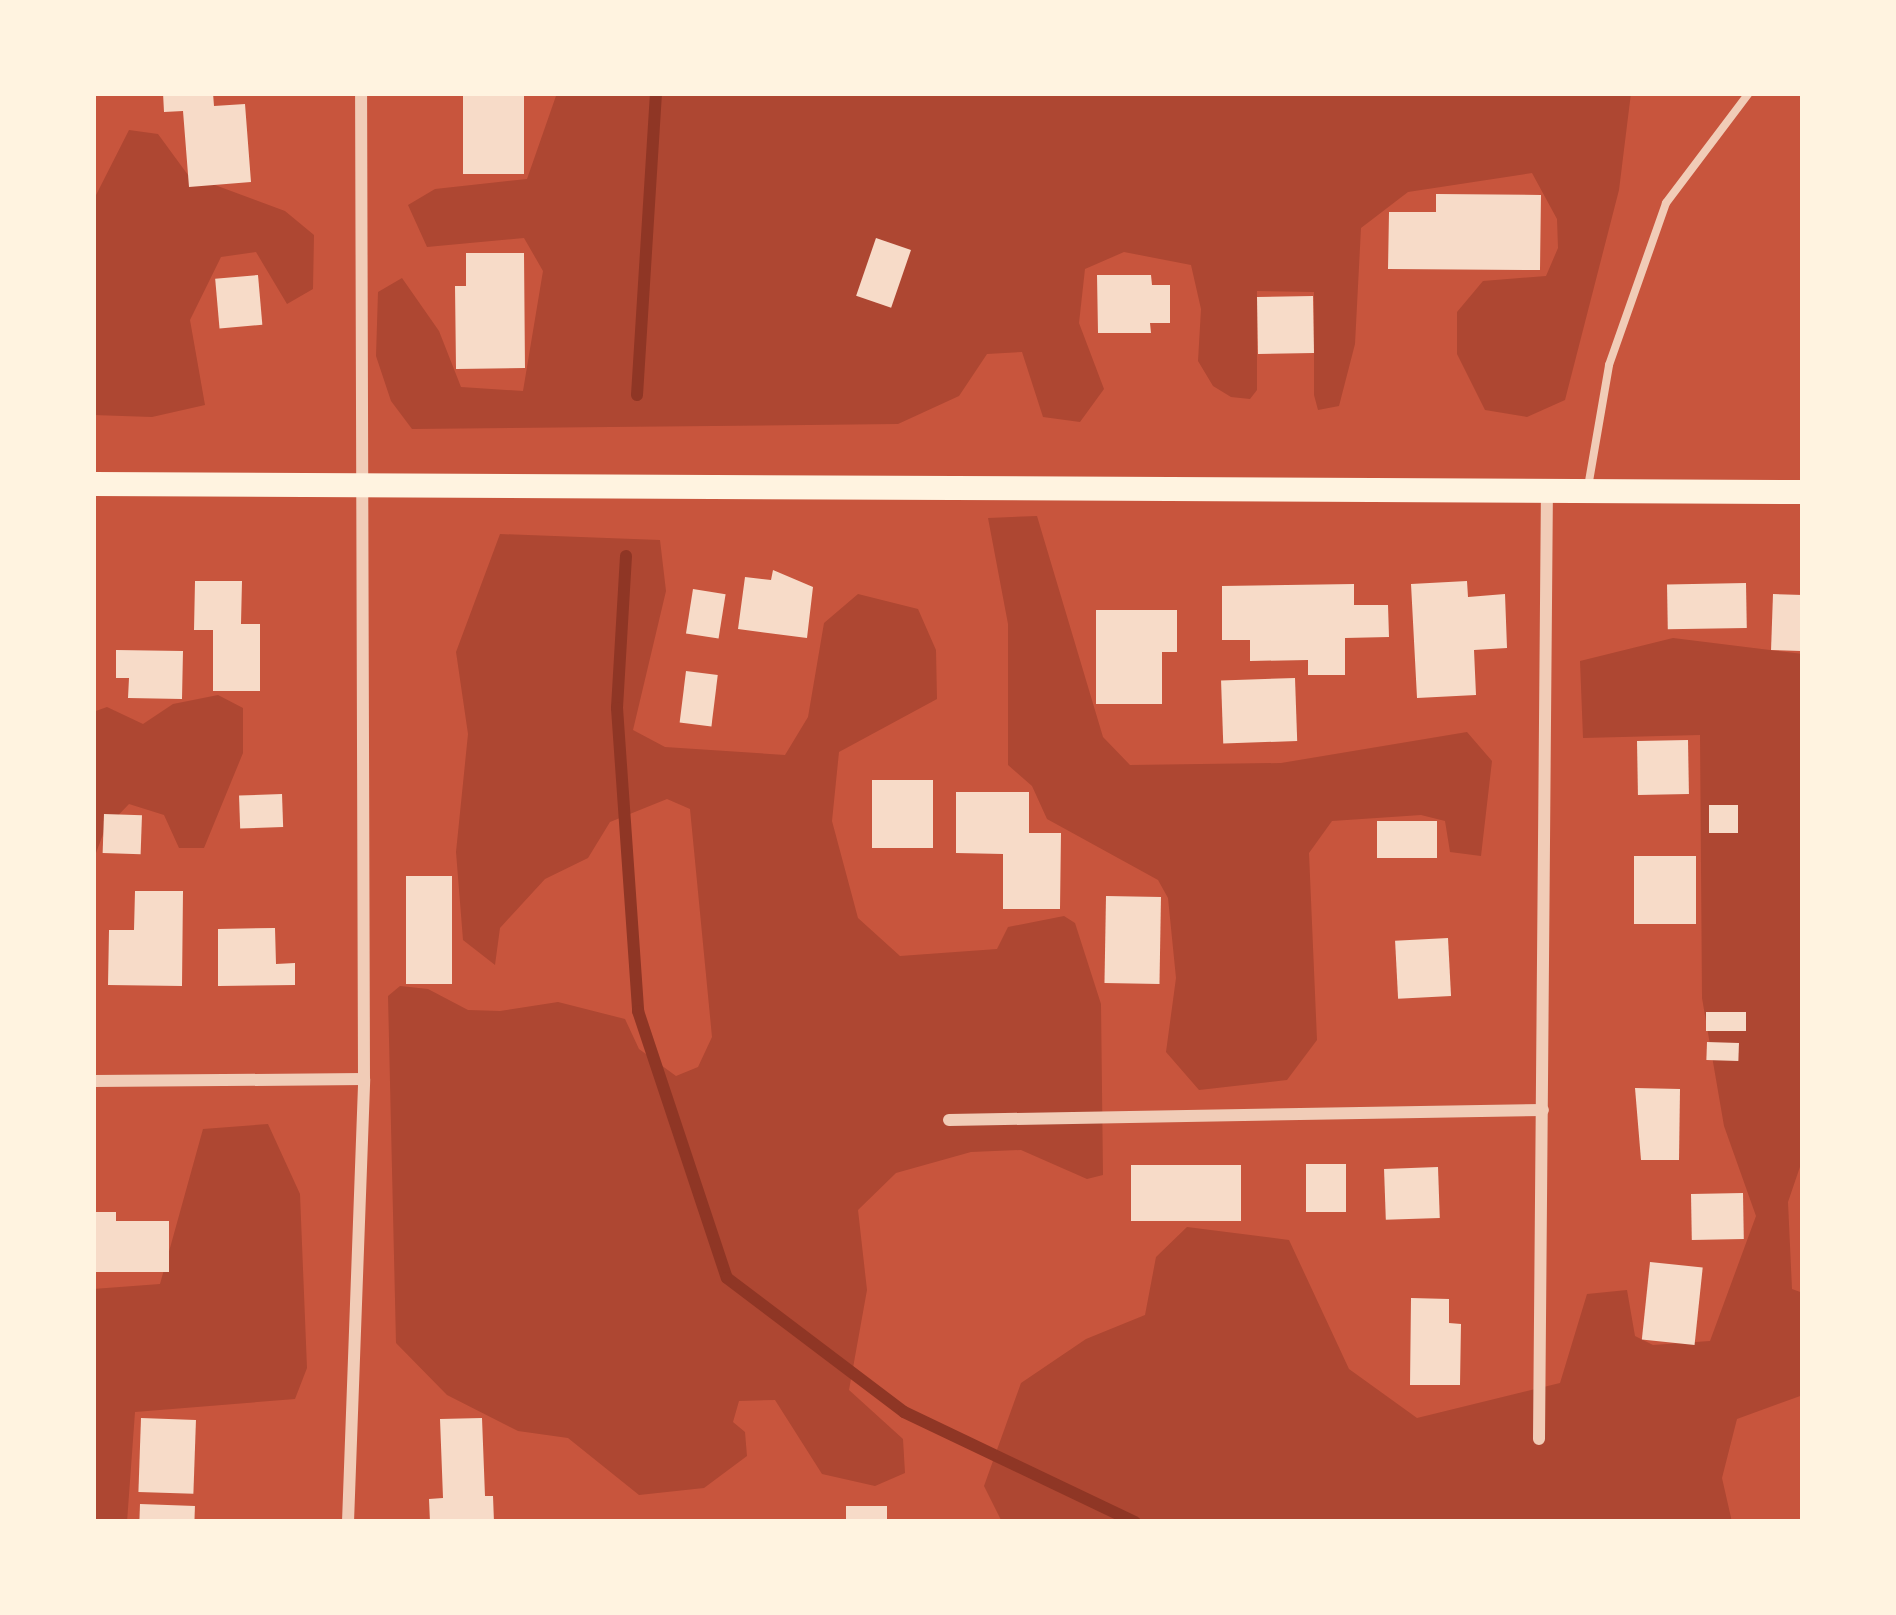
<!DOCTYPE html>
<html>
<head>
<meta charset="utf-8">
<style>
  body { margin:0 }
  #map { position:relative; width:1896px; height:1615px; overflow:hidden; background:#c8553d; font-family:Mulish,sans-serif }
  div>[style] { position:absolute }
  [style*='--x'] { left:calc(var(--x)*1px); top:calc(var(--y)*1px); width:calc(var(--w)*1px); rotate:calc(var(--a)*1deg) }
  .green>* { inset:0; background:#ae4732 }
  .stream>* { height:12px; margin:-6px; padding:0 6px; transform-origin:6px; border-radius:6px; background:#8f3625 }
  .building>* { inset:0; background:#f7dbc8; transform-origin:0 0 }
  .service>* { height:8px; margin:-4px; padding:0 4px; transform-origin:4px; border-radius:4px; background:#f1ccb7 }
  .minor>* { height:12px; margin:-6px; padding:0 6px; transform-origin:6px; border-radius:6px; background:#f1ccb7 }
  .secondary>* { height:24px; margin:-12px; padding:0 12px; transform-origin:12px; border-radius:12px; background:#fff3e0 }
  span { translate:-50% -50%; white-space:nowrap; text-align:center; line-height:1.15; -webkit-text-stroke:10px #fff3e0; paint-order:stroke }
  .frame { position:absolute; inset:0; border:96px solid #fff3e0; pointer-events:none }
</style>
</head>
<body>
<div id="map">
  <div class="green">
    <div style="clip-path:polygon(557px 93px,1631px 93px,1619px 190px,1565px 400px,1527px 417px,1485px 410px,1457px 354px,1457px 312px,1483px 281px,1546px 276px,1558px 248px,1557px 219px,1532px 173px,1408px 192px,1361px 228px,1355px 344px,1339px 406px,1318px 410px,1314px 395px,1314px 292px,1257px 291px,1257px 390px,1250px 399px,1231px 397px,1213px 386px,1198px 361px,1201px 309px,1191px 265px,1124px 252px,1085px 269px,1079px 323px,1104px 389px,1080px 422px,1043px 417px,1022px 352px,987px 354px,959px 396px,898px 424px,412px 429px,391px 401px,376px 356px,378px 292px,402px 278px,439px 331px,461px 387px,523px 391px,543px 271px,524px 238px,427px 247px,408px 205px,435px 189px,527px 179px)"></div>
    <div style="clip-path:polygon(129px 130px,158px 134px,188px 175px,285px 211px,314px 235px,313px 289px,287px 304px,256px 252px,221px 257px,190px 320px,205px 405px,152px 417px,93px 415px,93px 201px)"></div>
    <div style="clip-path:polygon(1037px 516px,1103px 737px,1130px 765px,1281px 763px,1467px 732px,1492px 761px,1481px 856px,1450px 852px,1445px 821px,1421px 815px,1332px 821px,1309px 853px,1317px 1040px,1287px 1080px,1199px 1090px,1166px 1052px,1176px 978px,1168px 898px,1158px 880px,1047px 819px,1032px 786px,1008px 765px,1008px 624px,988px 518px)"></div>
    <div style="clip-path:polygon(500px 534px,660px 540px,666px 591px,633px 730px,665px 747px,785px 755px,808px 717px,824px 623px,858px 594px,918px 609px,936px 650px,937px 699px,839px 752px,832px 821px,858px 918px,900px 956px,997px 949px,1008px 927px,1064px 916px,1075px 923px,1101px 1004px,1103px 1175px,1087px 1179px,1021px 1150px,971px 1152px,896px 1173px,858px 1210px,867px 1290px,849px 1390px,903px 1439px,905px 1473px,875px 1486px,822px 1474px,775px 1400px,739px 1401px,733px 1422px,745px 1432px,747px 1456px,704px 1488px,639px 1495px,568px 1438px,518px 1431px,447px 1395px,396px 1343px,388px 996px,400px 986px,428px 989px,468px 1010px,500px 1011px,558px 1002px,625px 1019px,639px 1049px,676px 1076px,698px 1067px,712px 1037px,690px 809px,667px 799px,610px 822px,588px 858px,545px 879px,500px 928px,495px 965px,463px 940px,456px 852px,468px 734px,456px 652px)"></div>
    <div style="clip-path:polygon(1673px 638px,1803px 654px,1803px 1158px,1788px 1202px,1792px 1289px,1803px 1293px,1803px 1395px,1737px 1419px,1722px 1478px,1732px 1522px,1002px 1522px,984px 1486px,1021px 1383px,1086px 1339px,1145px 1315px,1156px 1257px,1187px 1227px,1289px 1240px,1349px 1369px,1417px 1418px,1560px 1383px,1587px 1294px,1627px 1290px,1635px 1336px,1653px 1345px,1710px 1341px,1756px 1216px,1724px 1126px,1702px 998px,1700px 735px,1583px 738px,1580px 661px)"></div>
    <div style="clip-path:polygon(218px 695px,243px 708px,243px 753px,204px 848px,179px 848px,164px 815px,129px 804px,105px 829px,93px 861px,93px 712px,107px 707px,143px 724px,173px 704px)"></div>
    <div style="clip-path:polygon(268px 1124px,300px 1194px,307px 1368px,295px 1399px,135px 1412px,127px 1522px,93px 1522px,93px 1289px,160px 1284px,203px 1129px)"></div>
  </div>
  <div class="stream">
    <div style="--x:637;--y:395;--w:303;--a:-86.4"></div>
    <div style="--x:626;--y:556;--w:152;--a:93.4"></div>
    <div style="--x:617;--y:708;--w:304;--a:86"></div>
    <div style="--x:638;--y:1011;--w:281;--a:71.6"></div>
    <div style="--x:727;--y:1278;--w:222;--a:37.1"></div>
    <div style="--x:904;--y:1412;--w:256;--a:25.5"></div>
  </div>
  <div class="building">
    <div style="clip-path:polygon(163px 93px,213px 93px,214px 106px,245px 104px,251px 182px,189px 187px,183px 111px,164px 112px)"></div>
    <div style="left:463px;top:93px;width:61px;height:81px"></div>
    <div style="clip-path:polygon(1436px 194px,1541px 195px,1540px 270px,1388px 269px,1389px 212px,1436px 212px)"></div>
    <div style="left:876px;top:238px;width:37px;height:61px;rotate:19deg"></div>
    <div style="clip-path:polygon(466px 253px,524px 253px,525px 368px,456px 369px,455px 286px,466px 286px)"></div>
    <div style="left:258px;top:275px;width:50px;height:43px;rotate:85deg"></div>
    <div style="clip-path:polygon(1097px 275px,1151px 275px,1152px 285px,1170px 285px,1170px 323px,1150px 323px,1151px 333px,1098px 333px)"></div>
    <div style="left:1313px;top:296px;width:57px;height:56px;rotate:89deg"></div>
    <div style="clip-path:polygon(773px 570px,813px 587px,807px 638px,738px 629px,745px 577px,771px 580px)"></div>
    <div style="clip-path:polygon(195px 581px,242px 581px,241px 624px,260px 624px,260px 691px,213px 691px,213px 630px,194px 630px)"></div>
    <div style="clip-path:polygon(1467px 581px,1468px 597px,1505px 594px,1507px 648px,1474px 650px,1476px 695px,1417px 698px,1411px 584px)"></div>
    <div style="left:1746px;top:583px;width:45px;height:79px;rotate:89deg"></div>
    <div style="clip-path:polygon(1354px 584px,1354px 605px,1388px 605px,1389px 637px,1345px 638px,1345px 675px,1308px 675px,1308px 660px,1250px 661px,1250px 640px,1222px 640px,1222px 586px)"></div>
    <div style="left:693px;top:589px;width:33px;height:45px;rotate:9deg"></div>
    <div style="left:1773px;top:594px;width:30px;height:56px;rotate:2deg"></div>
    <div style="clip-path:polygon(1096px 610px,1177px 610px,1177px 652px,1162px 652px,1162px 704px,1096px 704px)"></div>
    <div style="clip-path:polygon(116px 650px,183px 651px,182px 699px,128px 698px,129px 678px,116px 678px)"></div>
    <div style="left:686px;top:671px;width:32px;height:52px;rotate:7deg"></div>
    <div style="left:1295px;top:678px;width:63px;height:74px;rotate:88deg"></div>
    <div style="left:1688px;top:740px;width:54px;height:51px;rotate:89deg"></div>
    <div style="left:872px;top:780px;width:61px;height:68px"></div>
    <div style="clip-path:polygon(956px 792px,1029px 792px,1029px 833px,1061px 833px,1060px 909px,1003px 909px,1003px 854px,956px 853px)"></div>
    <div style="left:282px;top:794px;width:33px;height:43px;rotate:88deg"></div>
    <div style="left:1709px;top:805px;width:29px;height:28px"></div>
    <div style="left:104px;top:814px;width:38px;height:39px;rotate:2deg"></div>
    <div style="left:1437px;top:821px;width:37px;height:60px;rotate:90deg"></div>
    <div style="left:1634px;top:856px;width:62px;height:68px"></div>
    <div style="left:406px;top:876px;width:46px;height:108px"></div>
    <div style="clip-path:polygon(135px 891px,183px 891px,182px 986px,108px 985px,109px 930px,134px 930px)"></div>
    <div style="left:1106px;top:896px;width:55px;height:87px;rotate:1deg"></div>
    <div style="clip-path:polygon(275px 928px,276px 964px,295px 963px,295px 985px,218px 986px,218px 929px)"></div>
    <div style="left:1448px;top:938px;width:58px;height:53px;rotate:87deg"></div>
    <div style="left:1706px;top:1012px;width:40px;height:19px"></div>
    <div style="left:1707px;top:1042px;width:32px;height:18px;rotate:2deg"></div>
    <div style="clip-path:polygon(1635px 1088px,1680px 1089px,1679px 1160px,1641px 1160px)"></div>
    <div style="left:1306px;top:1164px;width:40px;height:48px"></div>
    <div style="left:1241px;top:1165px;width:56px;height:110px;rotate:90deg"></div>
    <div style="left:1438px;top:1167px;width:51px;height:54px;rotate:88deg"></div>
    <div style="left:1743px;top:1193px;width:46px;height:52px;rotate:89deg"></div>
    <div style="clip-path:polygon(93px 1212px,116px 1212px,116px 1221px,169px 1221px,169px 1272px,93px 1272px)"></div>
    <div style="left:1650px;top:1262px;width:53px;height:78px;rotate:6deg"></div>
    <div style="clip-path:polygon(1411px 1298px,1449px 1299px,1449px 1323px,1461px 1324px,1460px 1385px,1410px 1385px)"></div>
    <div style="left:141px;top:1418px;width:55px;height:74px;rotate:2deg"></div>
    <div style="clip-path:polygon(482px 1418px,485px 1496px,493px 1496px,494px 1522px,430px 1522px,429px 1499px,443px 1498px,440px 1419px)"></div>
    <div style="left:140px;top:1504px;width:55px;height:18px;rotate:2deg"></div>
    <div style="left:846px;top:1506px;width:41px;height:16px"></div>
  </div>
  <div class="service">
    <div style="--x:1588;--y:487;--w:124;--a:-80.2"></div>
    <div style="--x:1609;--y:365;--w:172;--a:-70.6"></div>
    <div style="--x:1666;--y:203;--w:138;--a:-53"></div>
  </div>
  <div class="minor">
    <div style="--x:93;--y:1081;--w:271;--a:-0.4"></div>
    <div style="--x:949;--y:1120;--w:594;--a:-0.96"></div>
    <div style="--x:1539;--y:1439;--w:947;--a:-89.52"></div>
    <div style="--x:348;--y:1522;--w:443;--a:-87.9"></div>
    <div style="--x:364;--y:1079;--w:986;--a:-90.17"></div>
  </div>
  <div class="secondary">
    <div style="--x:93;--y:484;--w:1710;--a:0.27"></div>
  </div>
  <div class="frame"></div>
</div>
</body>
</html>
